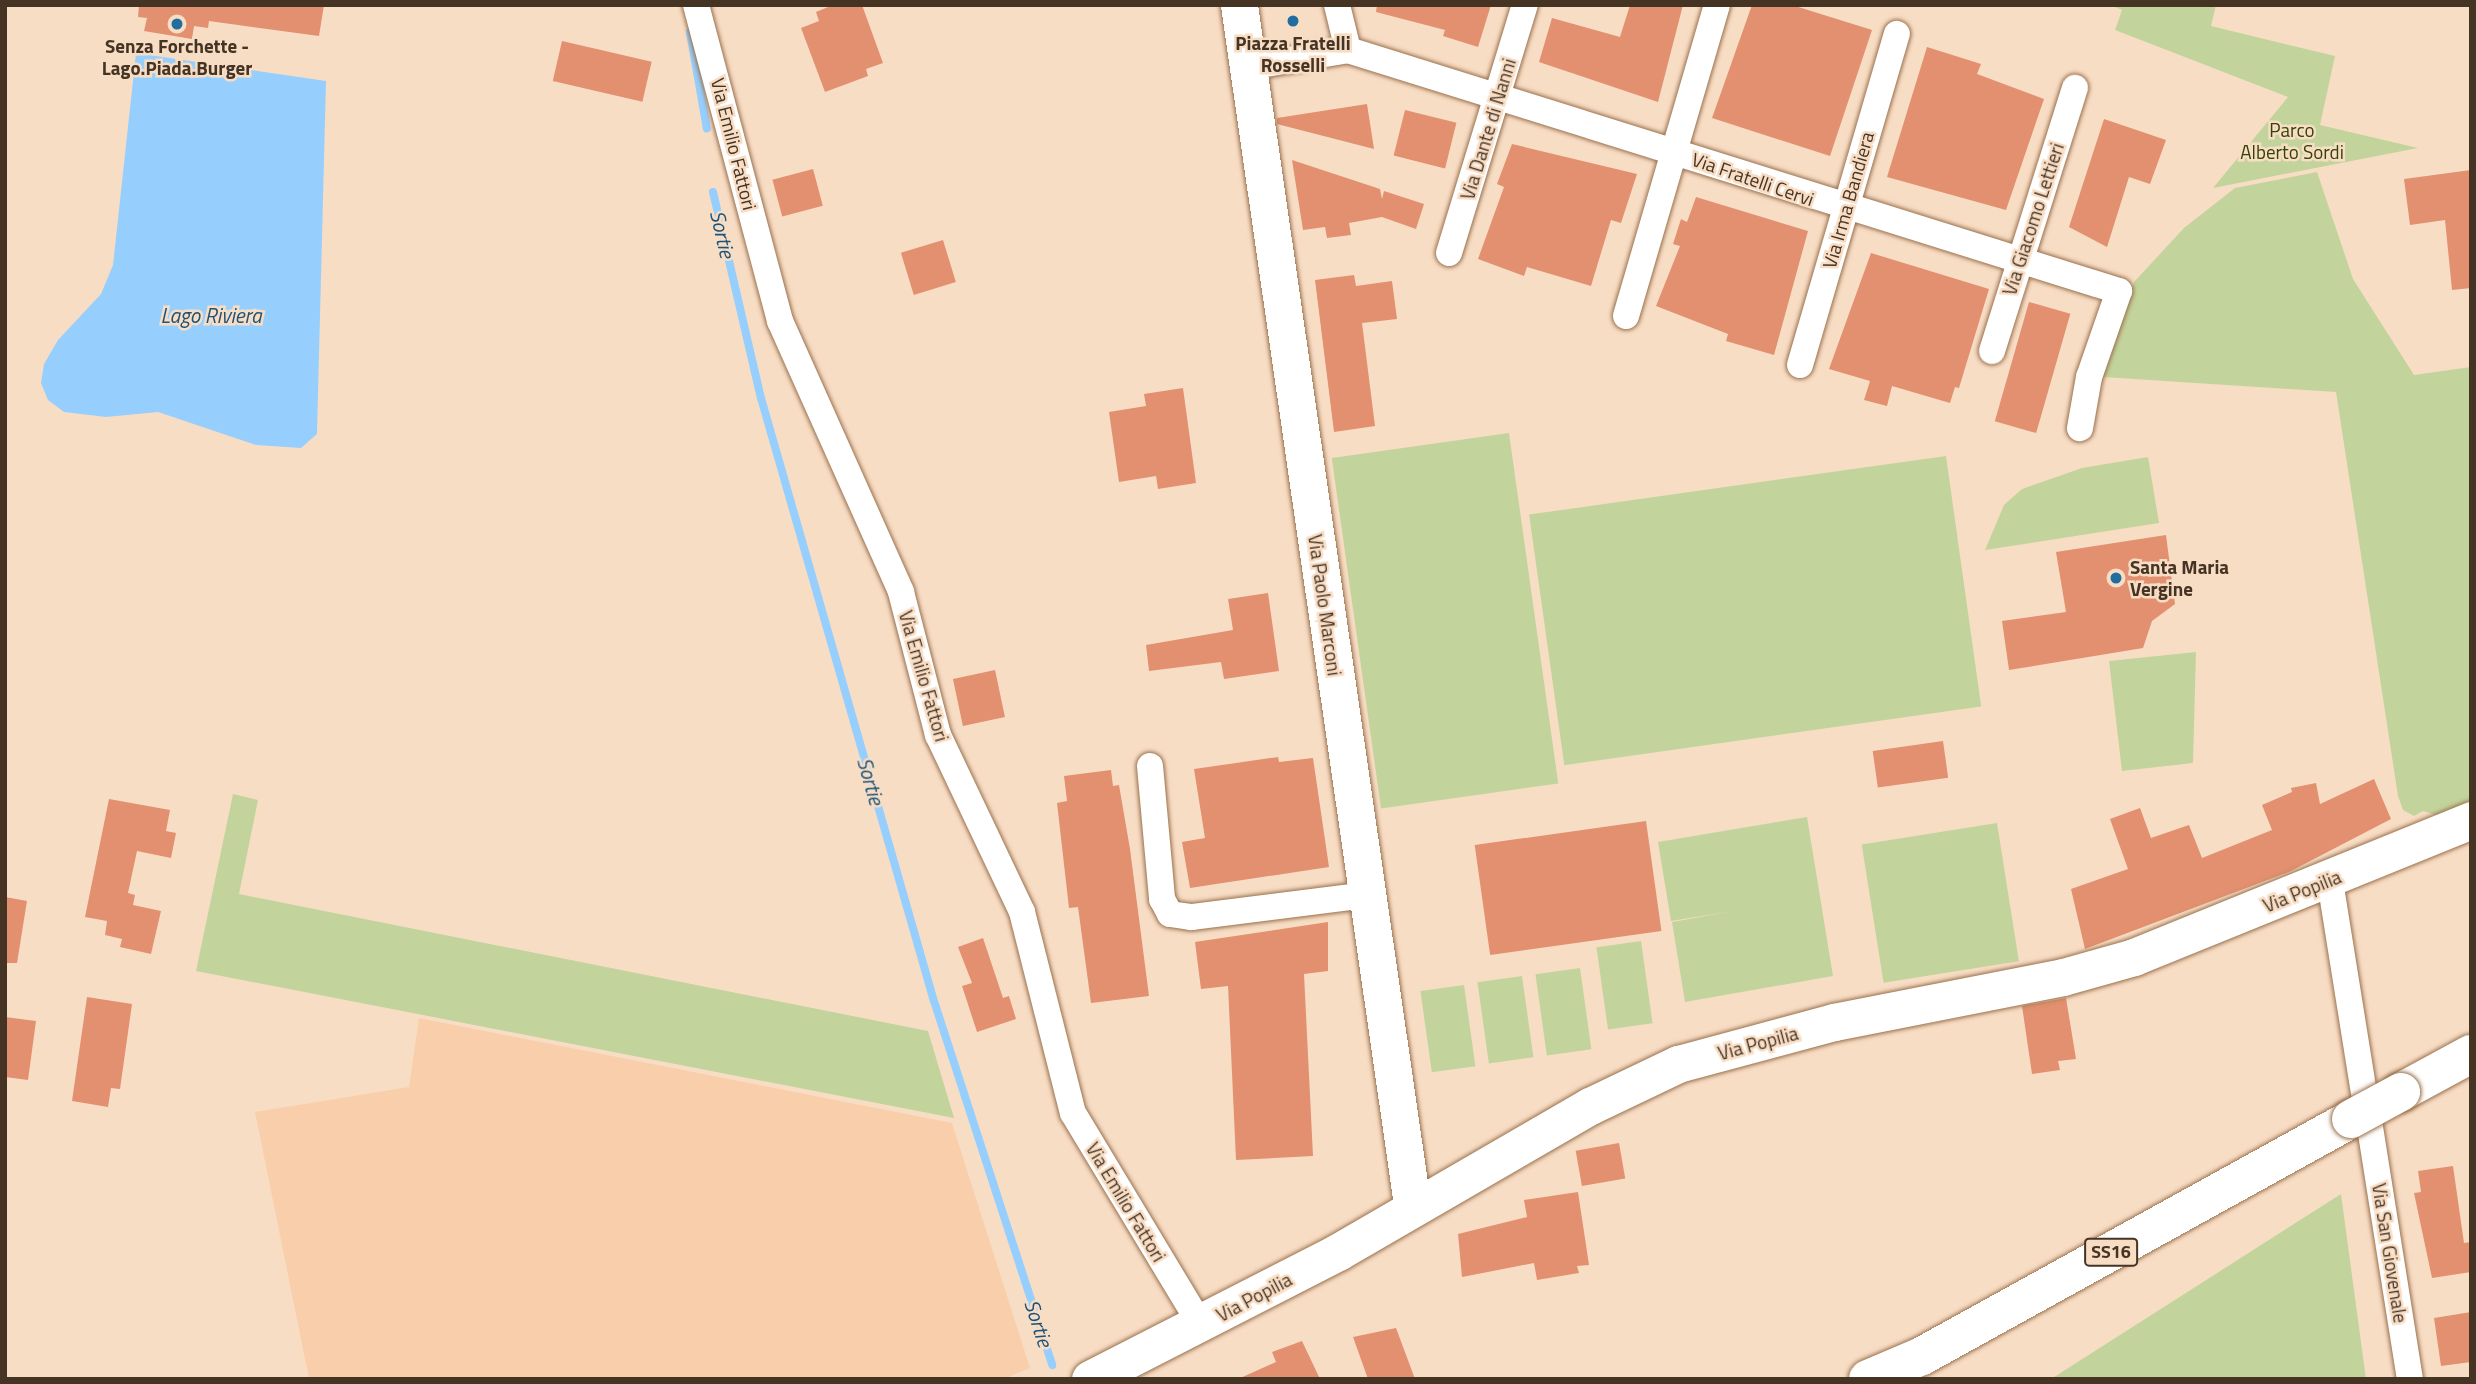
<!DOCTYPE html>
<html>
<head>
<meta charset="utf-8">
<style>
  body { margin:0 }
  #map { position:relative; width:2476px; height:1384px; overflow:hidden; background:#f8ddc5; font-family:"Titillium Web",sans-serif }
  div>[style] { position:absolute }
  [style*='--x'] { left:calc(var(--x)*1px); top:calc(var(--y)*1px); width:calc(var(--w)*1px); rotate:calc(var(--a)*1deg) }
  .built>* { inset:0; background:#f9cfab }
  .green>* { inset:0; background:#c2d49c; transform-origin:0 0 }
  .water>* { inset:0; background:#96cffd }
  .stream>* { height:8px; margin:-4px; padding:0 4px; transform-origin:4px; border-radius:4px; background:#96cffd }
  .building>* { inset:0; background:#e2906f; transform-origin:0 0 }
  .roads { filter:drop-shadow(0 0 2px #9a714c) drop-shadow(0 0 2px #9a714c) }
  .street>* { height:26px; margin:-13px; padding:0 13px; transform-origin:13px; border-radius:13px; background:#fff }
  .secondary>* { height:37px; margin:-18.5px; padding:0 18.5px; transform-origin:18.5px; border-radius:18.5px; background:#fff }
  .primary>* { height:38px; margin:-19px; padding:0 19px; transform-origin:19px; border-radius:19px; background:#fff }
  .bridges { filter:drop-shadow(0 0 2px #9a714c) drop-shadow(0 0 2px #9a714c) }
  .primary-bridge>* { height:38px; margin:-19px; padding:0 19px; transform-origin:19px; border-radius:19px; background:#fff }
  .dots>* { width:19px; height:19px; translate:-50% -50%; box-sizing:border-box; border:4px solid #f8ddc5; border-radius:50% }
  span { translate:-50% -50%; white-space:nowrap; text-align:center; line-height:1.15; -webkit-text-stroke:5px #f8ddc5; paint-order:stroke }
  .shield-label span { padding:2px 5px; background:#f8ddc5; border:2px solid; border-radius:5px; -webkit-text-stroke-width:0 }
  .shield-label { font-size:18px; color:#453323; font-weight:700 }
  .poi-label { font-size:19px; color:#453323; font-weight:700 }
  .left { translate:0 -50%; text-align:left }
  .street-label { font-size:19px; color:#453323 }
  .park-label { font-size:19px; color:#344204 }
  .water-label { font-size:21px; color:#1d5378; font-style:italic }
  .frame { position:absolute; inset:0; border:7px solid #453323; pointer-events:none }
</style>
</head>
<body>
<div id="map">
  <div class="built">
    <div style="clip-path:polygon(419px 1018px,952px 1123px,1030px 1368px,1004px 1379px,309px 1379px,255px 1112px,409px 1087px)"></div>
  </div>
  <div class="green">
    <div style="clip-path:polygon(2111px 5px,2216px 5px,2211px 26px,2335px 56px,2320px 125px,2418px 148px,2213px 188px,2288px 97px,2115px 30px,2122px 10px)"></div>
    <div style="clip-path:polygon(2317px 172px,2353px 279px,2414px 375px,2471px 367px,2471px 805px,2443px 817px,2423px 811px,2414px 816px,2403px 810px,2398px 796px,2336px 392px,2103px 377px,2134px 282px,2184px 228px,2235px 188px)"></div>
    <div style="left:1509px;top:433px;width:354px;height:179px;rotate:82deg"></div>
    <div style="left:1946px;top:456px;width:253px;height:421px;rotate:82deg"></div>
    <div style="clip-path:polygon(2148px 457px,2159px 523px,1985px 550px,2004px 505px,2022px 489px,2082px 468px)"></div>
    <div style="clip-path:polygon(2196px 652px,2193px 763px,2122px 771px,2109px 661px)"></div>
    <div style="clip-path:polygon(233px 794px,258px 800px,239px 894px,928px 1031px,954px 1118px,196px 971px)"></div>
    <div style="clip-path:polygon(1807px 817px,1833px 976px,1685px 1002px,1672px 922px,1734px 911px,1671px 921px,1658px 842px)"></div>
    <div style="left:1997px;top:823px;width:140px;height:137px;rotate:81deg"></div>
    <div style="left:1641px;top:941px;width:83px;height:45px;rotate:82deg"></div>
    <div style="left:1580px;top:968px;width:82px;height:45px;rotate:82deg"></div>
    <div style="left:1522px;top:976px;width:82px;height:45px;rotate:82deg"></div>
    <div style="left:1464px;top:985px;width:82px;height:44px;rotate:82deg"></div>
    <div style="clip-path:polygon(2341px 1194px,2366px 1379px,2051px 1379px)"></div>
  </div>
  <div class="water">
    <div style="clip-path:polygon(136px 53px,326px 81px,317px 434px,301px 448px,256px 445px,158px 412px,106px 417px,64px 412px,48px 400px,41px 383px,44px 364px,58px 340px,101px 294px,113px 265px)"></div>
  </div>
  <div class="stream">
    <div style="--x:690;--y:32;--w:98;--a:80.1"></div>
    <div style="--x:713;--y:192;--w:212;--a:76.9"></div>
    <div style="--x:761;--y:398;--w:624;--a:74"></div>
    <div style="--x:933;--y:998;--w:386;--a:72"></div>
  </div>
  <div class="building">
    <div style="clip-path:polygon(139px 5px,324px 5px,319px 36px,209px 21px,208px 28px,194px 26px,192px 39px,144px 31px,147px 18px,138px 17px)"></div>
    <div style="clip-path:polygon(833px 5px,862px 5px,883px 63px,866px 69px,868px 76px,825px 92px,801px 28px,819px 21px,816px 12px)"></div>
    <div style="clip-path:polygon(1377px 5px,1491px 5px,1478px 47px,1443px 36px,1445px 30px,1376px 12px)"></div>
    <div style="clip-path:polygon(1630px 5px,1683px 5px,1658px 102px,1539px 62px,1552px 18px,1620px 37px)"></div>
    <div style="clip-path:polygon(1752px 5px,1792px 5px,1872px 30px,1830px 156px,1712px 118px)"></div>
    <div style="left:562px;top:41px;width:92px;height:41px;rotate:13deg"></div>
    <div style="clip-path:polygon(1927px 47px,1981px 64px,1977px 74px,2044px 99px,2006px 210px,1887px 177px)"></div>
    <div style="clip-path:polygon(1367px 104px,1374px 149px,1277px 124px,1277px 118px)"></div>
    <div style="left:1405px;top:110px;width:53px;height:47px;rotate:14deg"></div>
    <div style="clip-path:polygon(2104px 119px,2166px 140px,2150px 184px,2129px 177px,2107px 247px,2069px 227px)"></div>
    <div style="clip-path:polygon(1512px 144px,1637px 174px,1621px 223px,1611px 220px,1591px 286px,1527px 267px,1524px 276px,1478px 259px,1504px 187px,1497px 184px)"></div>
    <div style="clip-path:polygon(1292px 160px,1380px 189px,1382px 199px,1384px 191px,1424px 204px,1416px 229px,1382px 217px,1349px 223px,1351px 235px,1327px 238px,1325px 227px,1303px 230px)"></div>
    <div style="left:813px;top:169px;width:38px;height:42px;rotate:75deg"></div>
    <div style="clip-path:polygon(2471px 170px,2471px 288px,2452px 290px,2445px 220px,2410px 225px,2404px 179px)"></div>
    <div style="clip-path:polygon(1696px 197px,1808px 231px,1774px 355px,1726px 341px,1728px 334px,1656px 306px,1680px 246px,1673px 244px,1681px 219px,1687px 222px)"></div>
    <div style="left:943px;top:240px;width:44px;height:44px;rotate:73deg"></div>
    <div style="clip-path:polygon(1871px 253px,1989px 289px,1959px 388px,1955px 387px,1950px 403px,1892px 386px,1887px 406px,1864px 400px,1870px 381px,1829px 369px)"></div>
    <div style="clip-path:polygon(1354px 275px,1356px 286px,1392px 281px,1397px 319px,1362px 323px,1375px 426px,1334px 432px,1315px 280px)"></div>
    <div style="left:2029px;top:302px;width:43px;height:124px;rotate:16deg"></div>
    <div style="clip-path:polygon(1183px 388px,1196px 483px,1158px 489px,1156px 476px,1119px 482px,1109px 412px,1146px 406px,1144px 394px)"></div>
    <div style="clip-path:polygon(2166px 535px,2175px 604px,2152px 621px,2143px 648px,2009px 670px,2002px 621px,2066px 612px,2056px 552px)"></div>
    <div style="clip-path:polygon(1268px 593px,1279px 671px,1224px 679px,1221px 662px,1149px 671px,1146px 645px,1233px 630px,1228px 599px)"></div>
    <div style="left:995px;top:670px;width:48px;height:43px;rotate:78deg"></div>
    <div style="left:1943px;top:741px;width:37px;height:71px;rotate:82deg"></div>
    <div style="clip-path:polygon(1278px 757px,1279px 762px,1313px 758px,1329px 867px,1190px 888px,1182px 842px,1205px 838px,1194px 769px)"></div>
    <div style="clip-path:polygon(1111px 770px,1113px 786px,1119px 785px,1130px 849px,1149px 996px,1091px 1003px,1078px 907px,1069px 908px,1057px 803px,1067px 801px,1064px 776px)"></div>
    <div style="clip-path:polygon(2374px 779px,2391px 819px,2291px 871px,2085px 949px,2071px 889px,2128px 869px,2110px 819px,2140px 808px,2151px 838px,2189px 825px,2202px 858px,2272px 830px,2262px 805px,2292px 792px,2291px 788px,2316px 783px,2320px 804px)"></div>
    <div style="clip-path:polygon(109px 799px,170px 810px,166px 831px,176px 833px,171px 858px,137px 851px,128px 893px,135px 895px,133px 905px,161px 911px,151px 954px,120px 947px,122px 939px,105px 935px,107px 921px,85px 917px)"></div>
    <div style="left:1646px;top:821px;width:111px;height:173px;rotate:82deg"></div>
    <div style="clip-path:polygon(5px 897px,27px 901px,17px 963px,5px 963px)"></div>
    <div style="clip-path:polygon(1328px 922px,1328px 971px,1304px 974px,1313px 1156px,1236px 1160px,1228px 986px,1201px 989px,1195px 942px)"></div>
    <div style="clip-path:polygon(983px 938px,1003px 998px,1009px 996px,1016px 1019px,977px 1032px,962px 986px,972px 983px,958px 947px)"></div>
    <div style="clip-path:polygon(87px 997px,132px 1004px,120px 1089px,111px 1088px,108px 1107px,72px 1101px)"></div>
    <div style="clip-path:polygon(2066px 998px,2076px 1059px,2058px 1061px,2060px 1070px,2032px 1074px,2022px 1006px)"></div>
    <div style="clip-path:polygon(5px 1017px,36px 1021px,28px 1080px,5px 1077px)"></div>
    <div style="left:1619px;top:1143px;width:36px;height:44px;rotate:80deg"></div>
    <div style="clip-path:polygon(2453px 1166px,2464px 1243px,2471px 1242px,2471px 1272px,2432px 1278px,2414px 1193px,2421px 1192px,2418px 1171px)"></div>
    <div style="clip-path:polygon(1578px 1192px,1589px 1265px,1577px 1266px,1579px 1273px,1537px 1280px,1534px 1263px,1462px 1277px,1458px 1234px,1527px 1217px,1524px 1200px)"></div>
    <div style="clip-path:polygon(2471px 1312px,2471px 1362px,2441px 1366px,2434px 1318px)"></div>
    <div style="clip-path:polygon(1396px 1328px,1415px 1379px,1368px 1379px,1353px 1337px)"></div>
    <div style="clip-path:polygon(1302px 1341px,1320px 1379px,1238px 1379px,1276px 1362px,1272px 1352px)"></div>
  </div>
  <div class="roads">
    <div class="street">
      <div style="--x:696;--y:5;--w:327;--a:75.1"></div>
      <div style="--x:780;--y:321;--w:297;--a:65.9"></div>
      <div style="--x:901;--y:592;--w:148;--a:75.5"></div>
      <div style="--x:938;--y:735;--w:196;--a:64.6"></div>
      <div style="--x:1022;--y:912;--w:207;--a:75.8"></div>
      <div style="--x:1073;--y:1113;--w:248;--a:58.9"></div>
      <div style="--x:1337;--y:5;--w:46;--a:76.3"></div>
      <div style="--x:1248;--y:67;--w:101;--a:-9.6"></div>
      <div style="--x:1348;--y:50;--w:808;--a:17.36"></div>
      <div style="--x:2119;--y:291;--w:91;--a:109.2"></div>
      <div style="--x:2089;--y:377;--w:52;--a:100"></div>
      <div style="--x:1449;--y:253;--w:259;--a:-73"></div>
      <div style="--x:1626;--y:316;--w:324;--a:-73.7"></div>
      <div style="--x:1992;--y:351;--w:276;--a:-72.5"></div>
      <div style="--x:1800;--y:365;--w:345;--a:-73.7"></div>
      <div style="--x:1150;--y:766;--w:134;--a:84.8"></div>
      <div style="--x:1162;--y:899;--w:17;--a:62"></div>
      <div style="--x:1170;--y:914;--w:22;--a:8"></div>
      <div style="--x:1192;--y:917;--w:176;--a:-7.2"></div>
      <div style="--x:2330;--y:881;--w:216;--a:80.9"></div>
      <div style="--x:2370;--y:1127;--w:255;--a:81"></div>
    </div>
    <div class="secondary">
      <div style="--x:1239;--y:5;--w:1211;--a:81.79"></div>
      <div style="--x:1090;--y:1379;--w:279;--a:-27.1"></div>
      <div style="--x:1338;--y:1252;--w:291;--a:-30.1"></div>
      <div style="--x:1590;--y:1106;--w:98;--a:-25.5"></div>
      <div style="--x:1678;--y:1064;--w:162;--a:-15.1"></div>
      <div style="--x:1834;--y:1022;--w:233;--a:-11.1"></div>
      <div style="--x:2063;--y:977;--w:74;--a:-15.7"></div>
      <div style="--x:2134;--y:957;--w:364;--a:-22.1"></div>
    </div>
    <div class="primary">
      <div style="--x:2401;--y:1092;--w:80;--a:-28.5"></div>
      <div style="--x:1868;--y:1379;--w:59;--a:-23.1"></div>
      <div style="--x:1922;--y:1356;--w:490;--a:-28.9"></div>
    </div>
  </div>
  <div class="bridges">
    <div class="primary-bridge">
      <div style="--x:2351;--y:1119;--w:57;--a:-28.4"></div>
    </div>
  </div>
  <div class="dots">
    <div style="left:1293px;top:21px;background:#216da0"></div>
    <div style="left:177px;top:24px;background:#216da0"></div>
    <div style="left:2116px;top:578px;background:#216da0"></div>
  </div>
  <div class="shield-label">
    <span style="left:2111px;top:1252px">SS16</span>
  </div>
  <div class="poi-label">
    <span style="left:1293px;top:54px">Piazza Fratelli<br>Rosselli</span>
    <span style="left:177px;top:57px">Senza Forchette -<br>Lago.Piada.Burger</span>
    <span class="left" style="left:2130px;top:578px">Santa Maria<br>Vergine</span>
  </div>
  <div class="street-label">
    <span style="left:1488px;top:129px;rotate:-73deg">Via Dante di Nanni</span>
    <span style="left:734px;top:144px;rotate:76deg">Via Emilio Fattori</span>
    <span style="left:1753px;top:179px;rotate:19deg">Via Fratelli Cervi</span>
    <span style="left:1848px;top:200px;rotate:-74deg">Via Irma Bandiera</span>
    <span style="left:2033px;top:219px;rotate:-72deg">Via Giacomo Lettieri</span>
    <span style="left:1325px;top:605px;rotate:82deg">Via Paolo Marconi</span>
    <span style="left:924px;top:676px;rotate:74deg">Via Emilio Fattori</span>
    <span style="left:2302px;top:891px;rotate:-22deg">Via Popilia</span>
    <span style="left:1758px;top:1043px;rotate:-15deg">Via Popilia</span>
    <span style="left:1126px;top:1202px;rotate:59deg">Via Emilio Fattori</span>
    <span style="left:2390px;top:1253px;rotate:81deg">Via San Giovenale</span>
    <span style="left:1254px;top:1297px;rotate:-28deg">Via Popilia</span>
  </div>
  <div class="park-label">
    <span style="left:2292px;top:141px">Parco<br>Alberto Sordi</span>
  </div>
  <div class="water-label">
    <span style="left:723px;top:234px;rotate:77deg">Sortie</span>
    <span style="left:211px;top:315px">Lago Riviera</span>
    <span style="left:871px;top:781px;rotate:74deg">Sortie</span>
    <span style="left:1039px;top:1323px;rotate:72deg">Sortie</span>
  </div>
  <div class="frame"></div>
</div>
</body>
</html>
